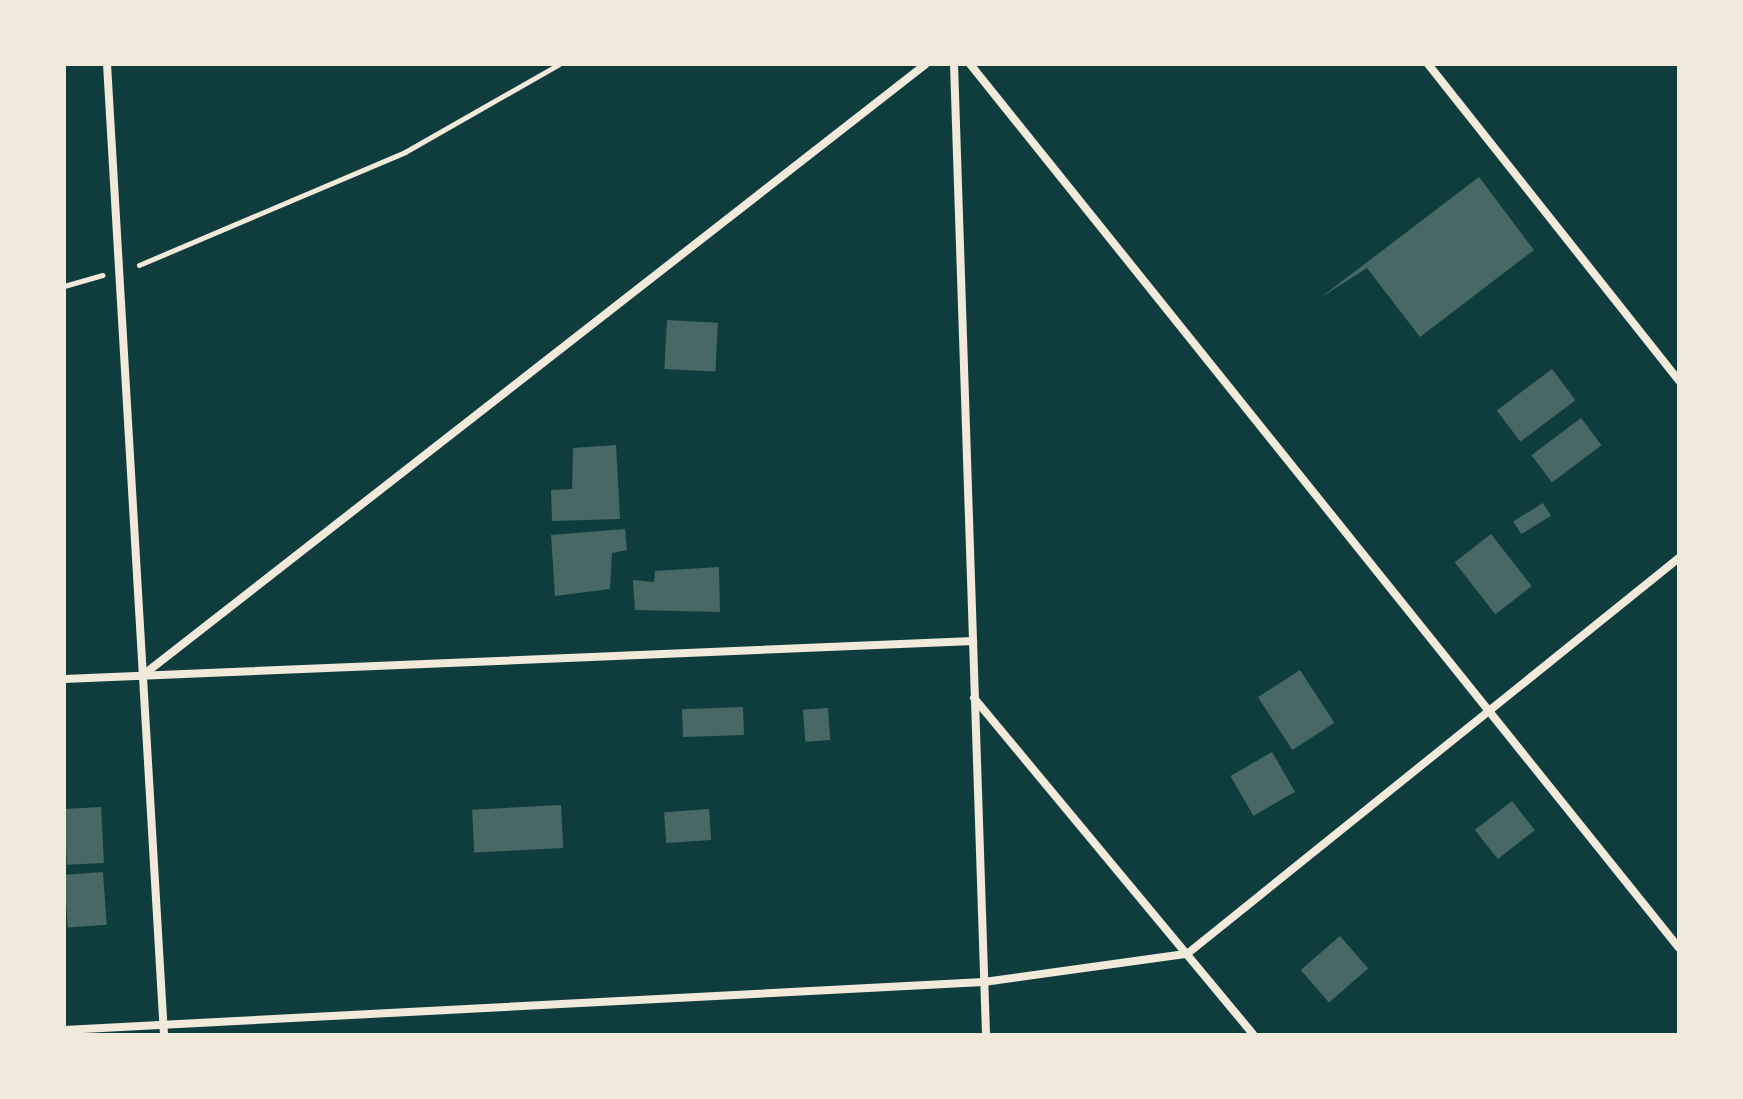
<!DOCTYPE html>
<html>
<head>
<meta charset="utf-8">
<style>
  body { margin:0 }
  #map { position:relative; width:1743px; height:1099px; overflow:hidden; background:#0f3d3e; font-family:"Source Serif 4",serif }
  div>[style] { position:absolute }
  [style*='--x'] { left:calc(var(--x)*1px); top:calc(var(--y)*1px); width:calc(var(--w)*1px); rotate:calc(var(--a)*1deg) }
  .building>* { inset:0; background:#486865; transform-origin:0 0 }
  .path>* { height:5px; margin:-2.5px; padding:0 2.5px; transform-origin:2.5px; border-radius:2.5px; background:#f1e9da }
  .minor>* { height:8px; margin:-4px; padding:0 4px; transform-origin:4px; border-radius:4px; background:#f1e9da }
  span { translate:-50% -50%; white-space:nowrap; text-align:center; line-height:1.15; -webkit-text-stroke:7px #f1e9da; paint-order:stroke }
  .frame { position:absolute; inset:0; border:66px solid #f1e9da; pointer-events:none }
</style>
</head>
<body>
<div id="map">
  <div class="building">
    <div style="clip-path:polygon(1479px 177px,1534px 250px,1420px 337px,1367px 268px,1320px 298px)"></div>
    <div style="left:667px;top:320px;width:51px;height:49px;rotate:3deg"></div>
    <div style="left:1552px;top:369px;width:39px;height:69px;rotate:53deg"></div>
    <div style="left:1581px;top:418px;width:34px;height:62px;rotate:53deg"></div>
    <div style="clip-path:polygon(616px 445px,620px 519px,552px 521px,551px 490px,572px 489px,573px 448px)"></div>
    <div style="left:1543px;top:503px;width:15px;height:35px;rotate:58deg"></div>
    <div style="clip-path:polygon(625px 529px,627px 550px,612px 553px,610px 589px,555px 596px,551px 535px)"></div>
    <div style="left:1491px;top:534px;width:66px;height:46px;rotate:52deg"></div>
    <div style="clip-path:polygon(719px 567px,720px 612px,635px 610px,633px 580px,654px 582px,655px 571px)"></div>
    <div style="left:1300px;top:670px;width:63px;height:50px;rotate:57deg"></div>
    <div style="left:743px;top:707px;width:28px;height:61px;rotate:88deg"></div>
    <div style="left:828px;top:708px;width:32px;height:25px;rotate:86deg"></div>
    <div style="left:1272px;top:752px;width:46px;height:48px;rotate:60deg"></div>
    <div style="left:1512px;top:801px;width:37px;height:47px;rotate:52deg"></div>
    <div style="left:561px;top:805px;width:43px;height:89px;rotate:87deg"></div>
    <div style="left:101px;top:807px;width:56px;height:37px;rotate:87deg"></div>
    <div style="left:709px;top:809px;width:31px;height:45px;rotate:86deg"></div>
    <div style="left:103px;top:872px;width:53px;height:39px;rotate:86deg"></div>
    <div style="left:1340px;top:936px;width:43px;height:52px;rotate:49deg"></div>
  </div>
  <div class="path">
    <div style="--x:139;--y:265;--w:289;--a:-23"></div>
    <div style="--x:405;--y:152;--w:177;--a:-29.7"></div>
    <div style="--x:64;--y:286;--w:40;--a:-16"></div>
  </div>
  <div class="minor">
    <div style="--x:107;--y:64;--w:973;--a:86.64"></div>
    <div style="--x:954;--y:64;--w:972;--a:88.11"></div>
    <div style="--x:970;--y:64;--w:1133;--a:51.27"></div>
    <div style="--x:1428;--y:64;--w:404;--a:51.6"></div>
    <div style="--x:143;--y:675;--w:993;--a:-37.97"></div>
    <div style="--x:64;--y:679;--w:910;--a:-2.39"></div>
    <div style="--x:974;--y:698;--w:438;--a:50.3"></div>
    <div style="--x:64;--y:1030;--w:921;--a:-2.99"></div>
    <div style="--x:984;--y:982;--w:205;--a:-7.9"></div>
    <div style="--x:1187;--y:954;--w:632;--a:-38.83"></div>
  </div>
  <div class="frame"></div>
</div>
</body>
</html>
